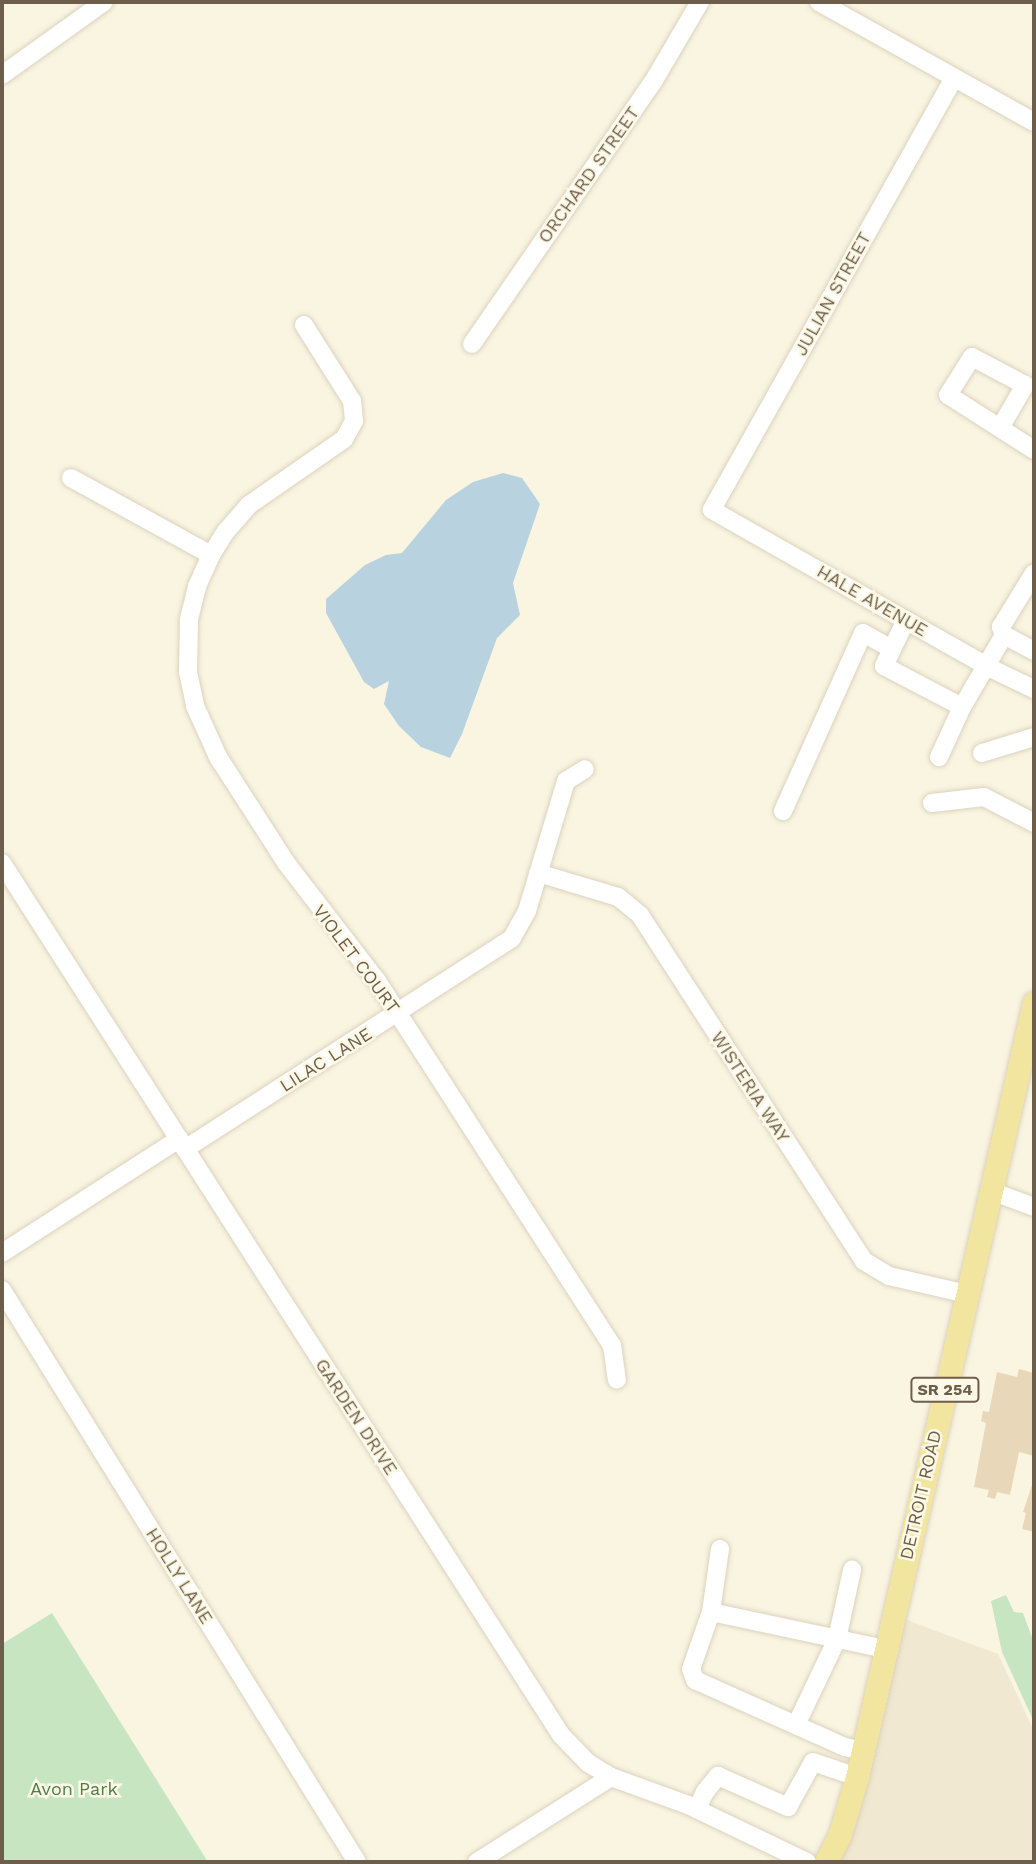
<!DOCTYPE html>
<html>
<head>
<meta charset="utf-8">
<style>
  body { margin:0 }
  #map { position:relative; width:1036px; height:1864px; overflow:hidden; background:#f9f5e1; font-family:"Work Sans",sans-serif }
  div>[style] { position:absolute }
  [style*='--x'] { left:calc(var(--x)*1px); top:calc(var(--y)*1px); width:calc(var(--w)*1px); rotate:calc(var(--a)*1deg) }
  .residential>* { inset:0; background:#f0e8d0 }
  .green>* { inset:0; background:#c8e5c2 }
  .water>* { inset:0; background:#b8d2e0 }
  .building>* { inset:0; background:#e9d7ba }
  .roads { filter:drop-shadow(0 0 2px #dcd2be) drop-shadow(0 0 2px #dcd2be) }
  .minor>* { height:18px; margin:-9px; padding:0 9px; transform-origin:9px; border-radius:9px; background:#fff }
  .major>* { height:23px; margin:-11.5px; padding:0 11.5px; transform-origin:11.5px; border-radius:11.5px; background:#f2e59f }
  span { translate:-50% -50%; white-space:nowrap; text-align:center; line-height:1.15; -webkit-text-stroke:5px #fdf9e6; paint-order:stroke }
  .shield-label span { padding:2px 5px; background:#fdf9e6; border:2px solid; border-radius:5px; -webkit-text-stroke-width:0 }
  .shield-label { font-size:16px; color:#6d5e4b; font-weight:700 }
  .street-label { font-size:18px; color:#6d5e4b }
  .park-label { font-size:18px; color:#4e7d4a }
  .frame { position:absolute; inset:0; border:4px solid #6d5e4b; pointer-events:none }
</style>
</head>
<body>
<div id="map">
  <div class="residential">
    <div style="clip-path:polygon(893px 1615px,998px 1654px,1034px 1731px,1034px 1862px,826px 1862px)"></div>
  </div>
  <div class="green">
    <div style="clip-path:polygon(1006px 1595px,1014px 1612px,1023px 1613px,1034px 1643px,1034px 1722px,1002px 1652px,991px 1601px)"></div>
    <div style="clip-path:polygon(52px 1613px,208px 1862px,2px 1862px,2px 1644px)"></div>
  </div>
  <div class="water">
    <div style="clip-path:polygon(503px 473px,522px 478px,540px 504px,513px 583px,520px 615px,497px 638px,462px 734px,450px 758px,421px 747px,399px 726px,384px 704px,389px 681px,374px 689px,364px 682px,326px 613px,326px 599px,365px 565px,386px 555px,402px 553px,446px 500px,473px 482px)"></div>
  </div>
  <div class="building">
    <div style="clip-path:polygon(1019px 1369px,1034px 1373px,1032px 1393px,1034px 1394px,1034px 1456px,1019px 1452px,1010px 1495px,997px 1492px,995px 1499px,987px 1497px,989px 1490px,974px 1487px,986px 1423px,981px 1421px,983px 1411px,989px 1412px,997px 1372px,1017px 1377px)"></div>
    <div style="clip-path:polygon(1034px 1479px,1034px 1532px,1022px 1529px,1026px 1513px,1023px 1512px)"></div>
  </div>
  <div class="roads">
    <div class="minor">
      <div style="--x:819;--y:2;--w:246;--a:29.2"></div>
      <div style="--x:2;--y:75;--w:125;--a:-35.6"></div>
      <div style="--x:954;--y:78;--w:495;--a:119.3"></div>
      <div style="--x:712;--y:510;--w:318;--a:29.6"></div>
      <div style="--x:988;--y:667;--w:51;--a:25.6"></div>
      <div style="--x:304;--y:325;--w:90;--a:57.7"></div>
      <div style="--x:352;--y:401;--w:20;--a:84"></div>
      <div style="--x:354;--y:421;--w:21;--a:119"></div>
      <div style="--x:344;--y:439;--w:116;--a:145.2"></div>
      <div style="--x:249;--y:505;--w:35;--a:131"></div>
      <div style="--x:226;--y:531;--w:28;--a:122"></div>
      <div style="--x:211;--y:555;--w:35;--a:114"></div>
      <div style="--x:197;--y:587;--w:34;--a:104"></div>
      <div style="--x:189;--y:620;--w:52;--a:91.1"></div>
      <div style="--x:188;--y:672;--w:35;--a:78"></div>
      <div style="--x:195;--y:706;--w:56;--a:65.7"></div>
      <div style="--x:218;--y:757;--w:127;--a:57.2"></div>
      <div style="--x:287;--y:864;--w:148;--a:52.4"></div>
      <div style="--x:377;--y:981;--w:433;--a:57.2"></div>
      <div style="--x:612;--y:1345;--w:35;--a:82"></div>
      <div style="--x:472;--y:344;--w:318;--a:-55.4"></div>
      <div style="--x:653;--y:82;--w:93;--a:-59.6"></div>
      <div style="--x:1000;--y:428;--w:50;--a:-59.8"></div>
      <div style="--x:1025;--y:385;--w:60;--a:-152.2"></div>
      <div style="--x:972;--y:357;--w:45;--a:122.3"></div>
      <div style="--x:948;--y:395;--w:102;--a:32.6"></div>
      <div style="--x:71;--y:478;--w:160;--a:28.8"></div>
      <div style="--x:906;--y:620;--w:51;--a:115.6"></div>
      <div style="--x:884;--y:666;--w:88;--a:27.7"></div>
      <div style="--x:1004;--y:635;--w:9;--a:-111"></div>
      <div style="--x:1001;--y:627;--w:63;--a:-58.6"></div>
      <div style="--x:982;--y:753;--w:54;--a:-17.1"></div>
      <div style="--x:939;--y:757;--w:55;--a:-65.3"></div>
      <div style="--x:962;--y:707;--w:83;--a:-59.7"></div>
      <div style="--x:1004;--y:635;--w:34;--a:28"></div>
      <div style="--x:932;--y:803;--w:52;--a:-6.6"></div>
      <div style="--x:984;--y:797;--w:56;--a:27.5"></div>
      <div style="--x:783;--y:811;--w:195;--a:-65.8"></div>
      <div style="--x:863;--y:633;--w:33;--a:29"></div>
      <div style="--x:2;--y:863;--w:1036;--a:57.34"></div>
      <div style="--x:561;--y:1735;--w:39;--a:46"></div>
      <div style="--x:588;--y:1763;--w:27;--a:31"></div>
      <div style="--x:611;--y:1777;--w:82;--a:20"></div>
      <div style="--x:688;--y:1805;--w:132;--a:25.6"></div>
      <div style="--x:538;--y:873;--w:84;--a:16.7"></div>
      <div style="--x:618;--y:897;--w:28;--a:39"></div>
      <div style="--x:640;--y:915;--w:412;--a:57.1"></div>
      <div style="--x:864;--y:1261;--w:29;--a:31"></div>
      <div style="--x:889;--y:1276;--w:80;--a:13"></div>
      <div style="--x:185;--y:1149;--w:389;--a:-32.8"></div>
      <div style="--x:512;--y:938;--w:31;--a:-61"></div>
      <div style="--x:527;--y:911;--w:136;--a:-73.3"></div>
      <div style="--x:566;--y:781;--w:22;--a:-32"></div>
      <div style="--x:991;--y:1191;--w:46;--a:20.4"></div>
      <div style="--x:2;--y:1253;--w:211;--a:-32.8"></div>
      <div style="--x:2;--y:1290;--w:673;--a:58.18"></div>
      <div style="--x:720;--y:1549;--w:64;--a:98.1"></div>
      <div style="--x:711;--y:1612;--w:60;--a:109.3"></div>
      <div style="--x:691;--y:1669;--w:12;--a:70"></div>
      <div style="--x:695;--y:1680;--w:164;--a:24.1"></div>
      <div style="--x:845;--y:1747;--w:18;--a:13"></div>
      <div style="--x:711;--y:1612;--w:178;--a:12"></div>
      <div style="--x:796;--y:1725;--w:95;--a:-64.5"></div>
      <div style="--x:837;--y:1639;--w:71;--a:-77.7"></div>
      <div style="--x:697;--y:1809;--w:19;--a:-65"></div>
      <div style="--x:705;--y:1792;--w:21;--a:-51"></div>
      <div style="--x:718;--y:1776;--w:77;--a:23.9"></div>
      <div style="--x:788;--y:1807;--w:51;--a:-60.9"></div>
      <div style="--x:813;--y:1762;--w:46;--a:18.8"></div>
      <div style="--x:477;--y:1862;--w:159;--a:-32.4"></div>
    </div>
    <div class="major">
      <div style="--x:826;--y:1862;--w:31;--a:-63"></div>
      <div style="--x:840;--y:1834;--w:59;--a:-73.4"></div>
      <div style="--x:857;--y:1777;--w:794;--a:-77.12"></div>
    </div>
  </div>
  <div class="shield-label">
    <span style="left:945px;top:1390px">SR 254</span>
  </div>
  <div class="street-label">
    <span style="left:589px;top:175px;rotate:-55deg">ORCHARD STREET</span>
    <span style="left:833px;top:294px;rotate:-61deg">JULIAN STREET</span>
    <span style="left:872px;top:601px;rotate:30deg">HALE AVENUE</span>
    <span style="left:356px;top:959px;rotate:53deg">VIOLET COURT</span>
    <span style="left:326px;top:1060px;rotate:-32deg">LILAC LANE</span>
    <span style="left:750px;top:1087px;rotate:57deg">WISTERIA WAY</span>
    <span style="left:356px;top:1417px;rotate:57deg">GARDEN DRIVE</span>
    <span style="left:921px;top:1495px;rotate:-77deg">DETROIT ROAD</span>
    <span style="left:179px;top:1576px;rotate:58deg">HOLLY LANE</span>
  </div>
  <div class="park-label">
    <span style="left:74px;top:1789px">Avon Park</span>
  </div>
  <div class="frame"></div>
</div>
</body>
</html>
